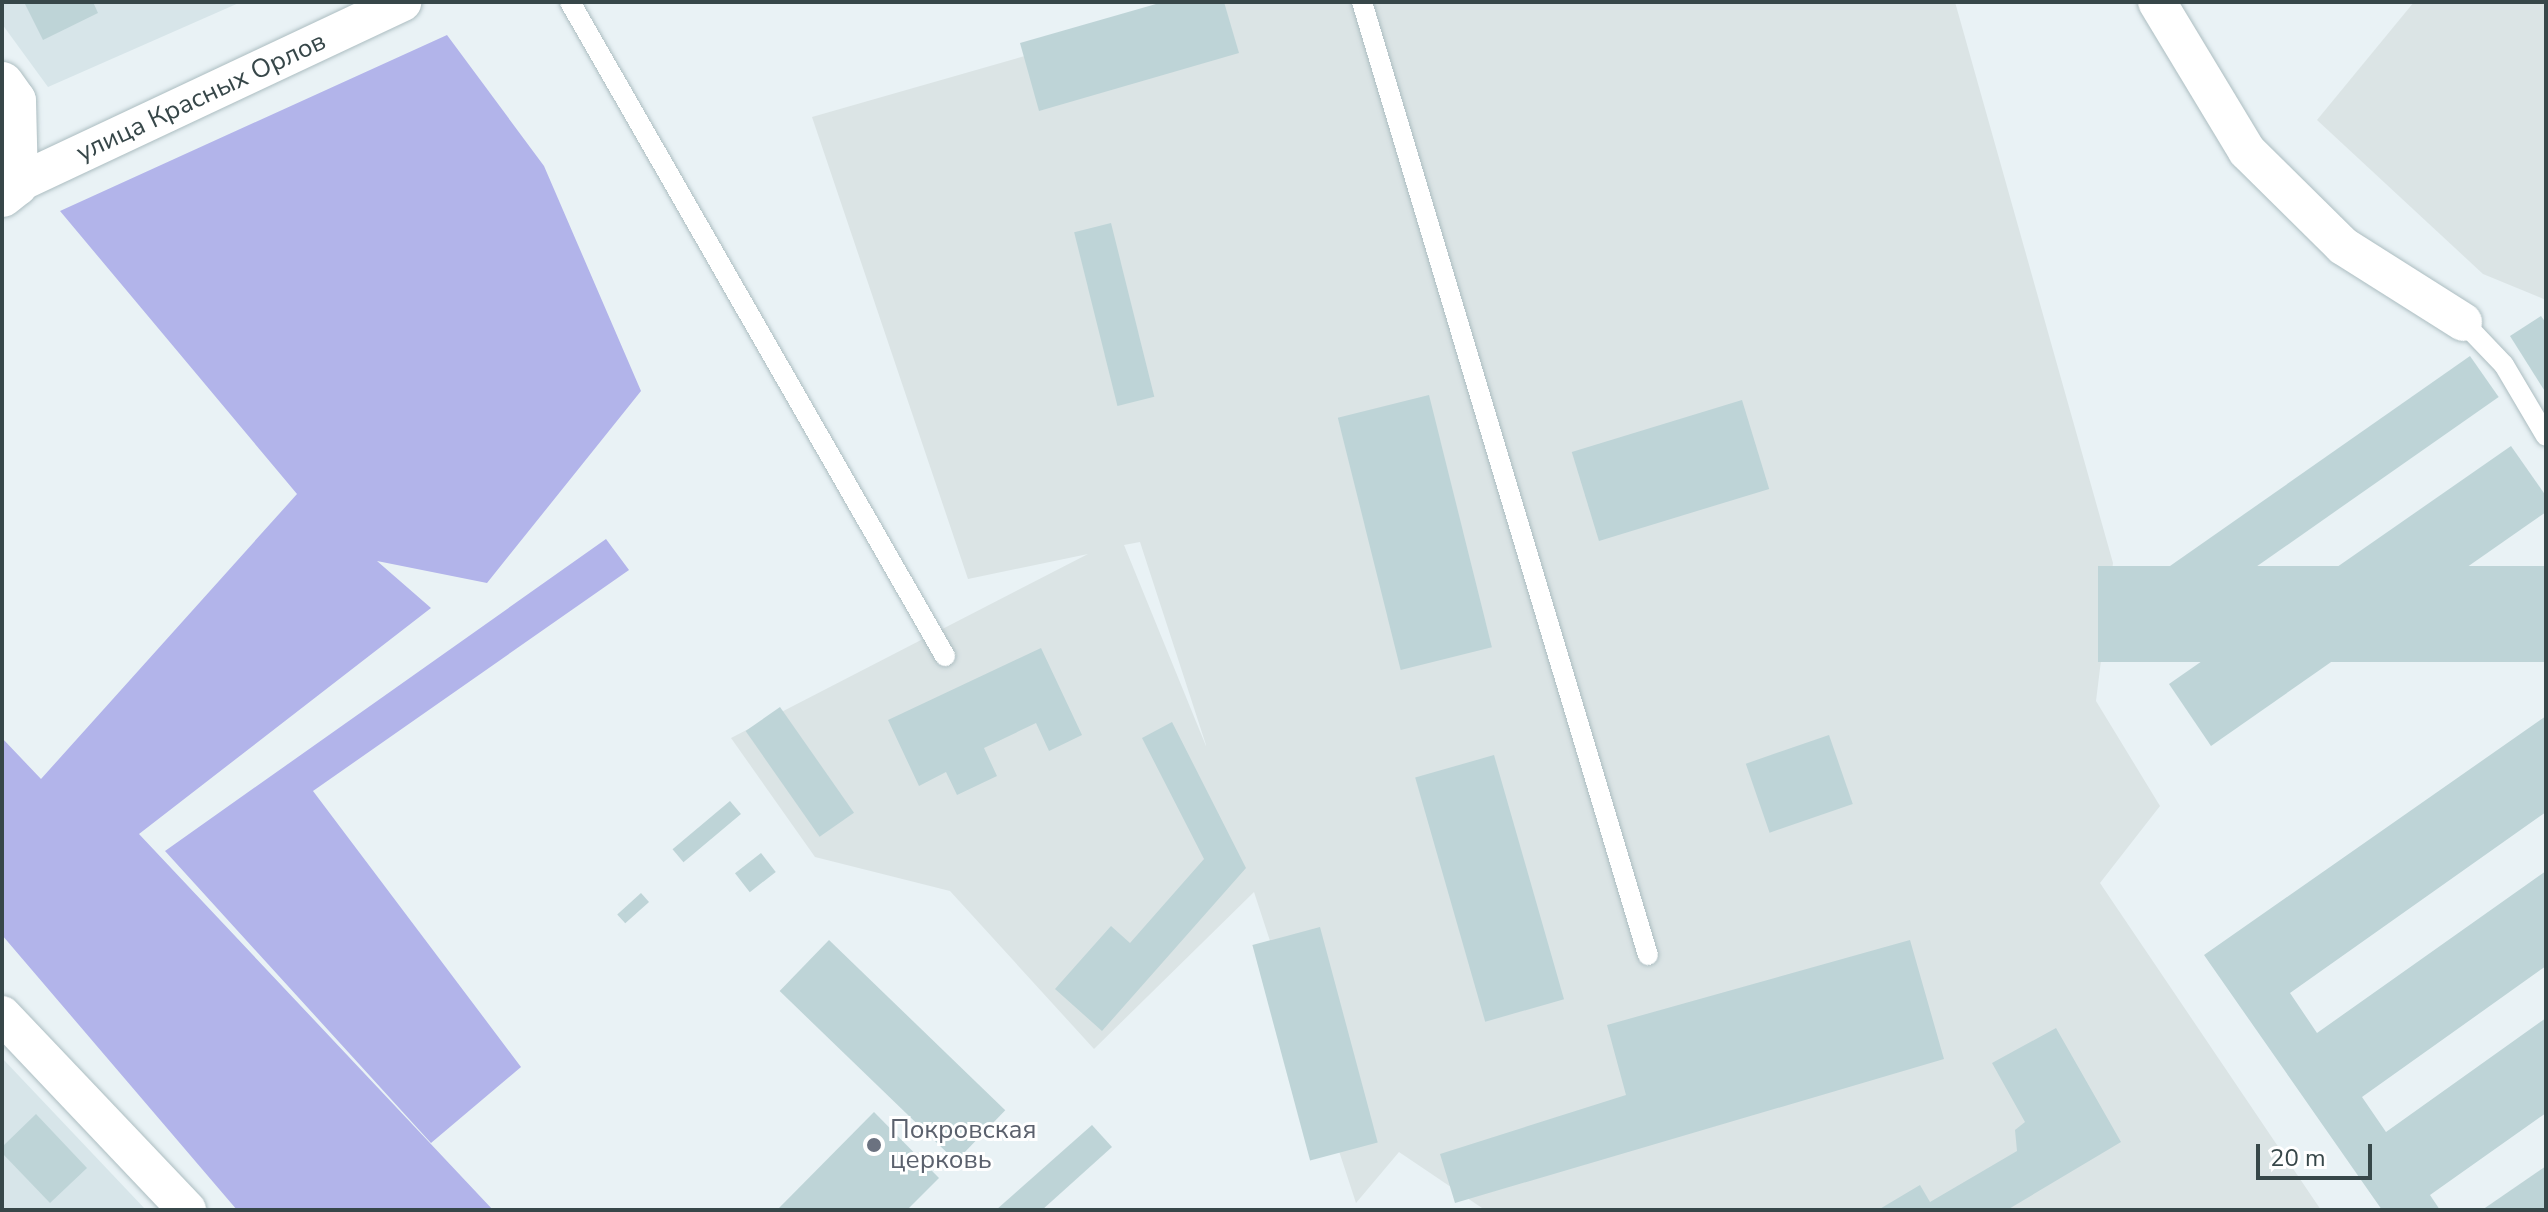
<!DOCTYPE html>
<html>
<head>
<meta charset="utf-8">
<style>
  body { margin:0 }
  #map { position:relative; width:2548px; height:1212px; overflow:hidden; background:#e9f2f5; font-family:"Nunito Sans",sans-serif }
  div>[style] { position:absolute }
  [style*='--x'] { left:calc(var(--x)*1px); top:calc(var(--y)*1px); width:calc(var(--w)*1px); rotate:calc(var(--a)*1deg) }
  .residential>* { inset:0; background:#d7e5e9 }
  .industrial>* { inset:0; background:#dbe4e5 }
  .green>* { inset:0; background:#b2b4ea }
  .building>* { inset:0; background:#bed4d7; transform-origin:0 0 }
  .roads { filter:drop-shadow(0 0 2px #acbdc1) drop-shadow(0 0 2px #acbdc1) }
  .service>* { height:20px; margin:-10px; padding:0 10px; transform-origin:10px; border-radius:10px; background:#fff }
  .minor>* { height:38px; margin:-19px; padding:0 19px; transform-origin:19px; border-radius:19px; background:#fff }
  .tertiary>* { height:44px; margin:-22px; padding:0 22px; transform-origin:22px; border-radius:22px; background:#fff }
  .dots>* { width:22px; height:22px; translate:-50% -50%; box-sizing:border-box; border:4px solid #fff; border-radius:50% }
  span { translate:-50% -50%; white-space:nowrap; text-align:center; line-height:1.15; -webkit-text-stroke:6px #fff; paint-order:stroke }
  .street-label { font-size:26px; color:#374749 }
  .worship-label { font-size:26px; color:#5b616d }
  .left { translate:0 -50%; text-align:left }
  .frame { position:absolute; inset:0; border:4px solid #374749; pointer-events:none }
  .scale { position:absolute; left:2256px; top:1144px; width:116px; height:36px; box-sizing:border-box; border:4px solid #374749; border-top:0; padding-left:10px; font-size:24px; line-height:28px; white-space:nowrap; color:#374749; -webkit-text-stroke:6px #fff; paint-order:stroke }
</style>
</head>
<body>
<div id="map">
  <div class="residential">
    <div style="clip-path:polygon(2px 2px,241px 2px,48px 87px,2px 24px)"></div>
    <div style="clip-path:polygon(2px 1058px,146px 1210px,2px 1210px)"></div>
  </div>
  <div class="industrial">
    <div style="clip-path:polygon(evenodd,1213px 2px,1955px 2px,2113px 563px,2096px 701px,2160px 806px,2100px 883px,2321px 1210px,1485px 1210px,1399px 1152px,1356px 1203px,1254px 892px,1094px 1049px,950px 891px,815px 857px,731px 738px,1088px 554px,968px 579px,812px 117px,1213px 2px,1140px 542px,1206px 745px,1206px 746px,1124px 545px,1140px 542px)"></div>
    <div style="clip-path:polygon(2414px 2px,2546px 2px,2546px 300px,2483px 274px,2317px 120px)"></div>
  </div>
  <div class="green">
    <div style="clip-path:polygon(447px 35px,544px 166px,641px 391px,487px 583px,377px 561px,431px 608px,139px 834px,493px 1210px,237px 1210px,2px 935px,2px 738px,41px 779px,297px 494px,60px 211px)"></div>
    <div style="clip-path:polygon(606px 539px,629px 570px,313px 791px,521px 1067px,431px 1143px,165px 851px)"></div>
  </div>
  <div class="building">
    <div style="clip-path:polygon(24px 2px,93px 2px,98px 13px,43px 40px)"></div>
    <div style="clip-path:polygon(1163px 2px,1224px 2px,1239px 53px,1039px 111px,1020px 43px)"></div>
    <div style="left:1111px;top:223px;width:179px;height:38px;rotate:76deg"></div>
    <div style="clip-path:polygon(2541px 316px,2546px 323px,2546px 393px,2510px 336px)"></div>
    <div style="left:2470px;top:356px;width:50px;height:409px;rotate:55deg"></div>
    <div style="left:1429px;top:395px;width:260px;height:94px;rotate:76deg"></div>
    <div style="left:1742px;top:400px;width:93px;height:178px;rotate:73deg"></div>
    <div style="clip-path:polygon(2511px 446px,2546px 496px,2546px 512px,2211px 746px,2169px 684px)"></div>
    <div style="left:2546px;top:566px;width:96px;height:448px;rotate:90deg"></div>
    <div style="clip-path:polygon(1041px 648px,1082px 735px,1049px 751px,1036px 723px,984px 748px,997px 776px,957px 795px,946px 772px,919px 786px,888px 720px)"></div>
    <div style="left:780px;top:707px;width:129px;height:42px;rotate:55deg"></div>
    <div style="clip-path:polygon(2546px 716px,2546px 812px,2290px 993px,2317px 1033px,2546px 871px,2546px 966px,2362px 1097px,2386px 1132px,2546px 1018px,2546px 1113px,2430px 1195px,2440px 1210px,2382px 1210px,2204px 955px)"></div>
    <div style="clip-path:polygon(1172px 722px,1246px 868px,1102px 1031px,1055px 989px,1111px 926px,1130px 943px,1204px 859px,1142px 738px)"></div>
    <div style="left:1829px;top:735px;width:73px;height:88px;rotate:71deg"></div>
    <div style="left:1494px;top:755px;width:254px;height:82px;rotate:74deg"></div>
    <div style="left:730px;top:801px;width:17px;height:75px;rotate:50deg"></div>
    <div style="left:761px;top:853px;width:24px;height:33px;rotate:52deg"></div>
    <div style="left:641px;top:893px;width:12px;height:32px;rotate:48deg"></div>
    <div style="left:1320px;top:927px;width:223px;height:70px;rotate:75deg"></div>
    <div style="left:829px;top:940px;width:245px;height:71px;rotate:44deg"></div>
    <div style="clip-path:polygon(1910px 940px,1944px 1059px,1455px 1203px,1440px 1154px,1626px 1095px,1607px 1025px)"></div>
    <div style="clip-path:polygon(2056px 1028px,2121px 1142px,2007px 1210px,1878px 1210px,1920px 1185px,1930px 1202px,2017px 1151px,2015px 1130px,2025px 1122px,1992px 1063px)"></div>
    <div style="clip-path:polygon(874px 1112px,939px 1178px,907px 1210px,777px 1210px)"></div>
    <div style="clip-path:polygon(36px 1114px,87px 1168px,50px 1203px,2px 1153px,2px 1147px)"></div>
    <div style="clip-path:polygon(1092px 1125px,1112px 1147px,1042px 1210px,996px 1210px)"></div>
    <div style="clip-path:polygon(2546px 1166px,2546px 1210px,2482px 1210px)"></div>
  </div>
  <div class="roads">
    <div class="service">
      <div style="--x:570;--y:2;--w:754;--a:60.17"></div>
      <div style="--x:1362;--y:2;--w:995;--a:73.3"></div>
      <div style="--x:2463;--y:322;--w:59;--a:46.4"></div>
      <div style="--x:2504;--y:365;--w:82;--a:59.4"></div>
    </div>
    <div class="minor">
      <div style="--x:2157;--y:2;--w:174;--a:58.9"></div>
      <div style="--x:2247;--y:151;--w:135;--a:44.7"></div>
      <div style="--x:2343;--y:246;--w:142;--a:32.3"></div>
      <div style="--x:16;--y:184;--w:427;--a:-25.2"></div>
      <div style="--x:2;--y:1015;--w:269;--a:46.5"></div>
    </div>
    <div class="tertiary">
      <div style="--x:2;--y:84;--w:21;--a:55"></div>
      <div style="--x:14;--y:101;--w:83;--a:88.6"></div>
      <div style="--x:16;--y:184;--w:18;--a:142"></div>
    </div>
  </div>
  <div class="dots">
    <div style="left:874px;top:1145px;background:#6b7280"></div>
  </div>
  <div class="street-label">
    <span style="left:201px;top:97px;rotate:-25deg">улица Красных Орлов</span>
  </div>
  <div class="worship-label">
    <span class="left" style="left:890px;top:1145px">Покровская<br>церковь</span>
  </div>
  <div class="frame"></div>
  <div class="scale">20 m</div>
</div>
</body>
</html>
